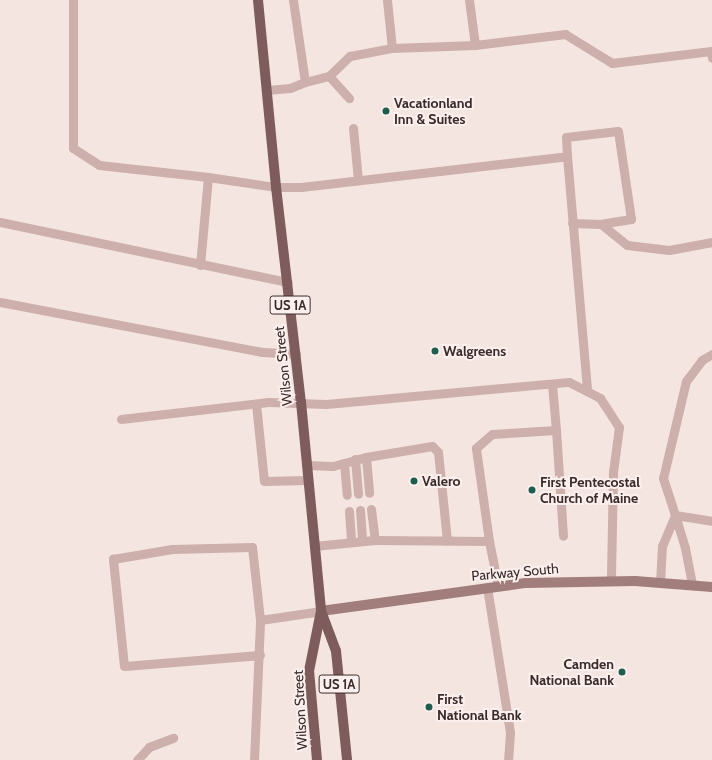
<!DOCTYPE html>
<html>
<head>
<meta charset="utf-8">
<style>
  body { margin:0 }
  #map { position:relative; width:712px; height:760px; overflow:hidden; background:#f4e5e0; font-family:Cabin,sans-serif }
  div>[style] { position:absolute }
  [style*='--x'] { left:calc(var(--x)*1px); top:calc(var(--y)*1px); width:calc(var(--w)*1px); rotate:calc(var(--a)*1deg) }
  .lane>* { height:9px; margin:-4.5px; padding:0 4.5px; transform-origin:4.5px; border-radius:4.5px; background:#cdb0ab }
  .secondary>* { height:10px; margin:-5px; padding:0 5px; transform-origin:5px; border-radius:5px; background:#a17e7c }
  .primary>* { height:10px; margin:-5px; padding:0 5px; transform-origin:5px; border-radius:5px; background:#7d5c5b }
  .dots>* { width:11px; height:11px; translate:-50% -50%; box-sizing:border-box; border:2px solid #fbf0ed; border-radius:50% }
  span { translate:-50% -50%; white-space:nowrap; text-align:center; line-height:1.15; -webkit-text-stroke:4px #fbf0ed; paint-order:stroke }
  .shield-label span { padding:1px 3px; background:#fbf0ed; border:1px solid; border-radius:3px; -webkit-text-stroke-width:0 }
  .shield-label { font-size:13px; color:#3b2b2b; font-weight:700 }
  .poi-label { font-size:14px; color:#3b2b2b; font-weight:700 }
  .left { translate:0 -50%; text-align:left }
  .right { translate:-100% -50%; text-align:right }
  .street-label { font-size:14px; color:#3b2b2b }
</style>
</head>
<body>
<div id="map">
  <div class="lane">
    <div style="--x:73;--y:0;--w:148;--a:90"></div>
    <div style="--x:73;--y:148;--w:31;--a:33"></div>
    <div style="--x:99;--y:165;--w:110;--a:6.3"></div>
    <div style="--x:293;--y:0;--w:83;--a:81.7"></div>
    <div style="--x:305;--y:82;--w:25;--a:-14"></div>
    <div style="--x:329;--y:76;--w:29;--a:-44"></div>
    <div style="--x:350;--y:56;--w:43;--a:-10.8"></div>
    <div style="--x:392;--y:48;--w:83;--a:-2.1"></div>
    <div style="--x:475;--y:45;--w:91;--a:-7"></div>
    <div style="--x:565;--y:34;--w:55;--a:31.7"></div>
    <div style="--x:612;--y:63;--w:100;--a:-6.9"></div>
    <div style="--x:711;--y:51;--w:7;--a:82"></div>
    <div style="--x:387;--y:0;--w:48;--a:84.1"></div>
    <div style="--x:469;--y:0;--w:45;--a:82.4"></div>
    <div style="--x:329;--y:76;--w:30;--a:48"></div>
    <div style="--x:267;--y:90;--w:23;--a:-5"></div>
    <div style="--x:290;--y:88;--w:16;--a:-22"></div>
    <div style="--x:353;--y:128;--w:52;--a:84.5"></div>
    <div style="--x:567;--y:156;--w:19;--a:-93"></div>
    <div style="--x:566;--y:137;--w:52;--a:-6.6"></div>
    <div style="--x:618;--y:131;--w:89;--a:81.6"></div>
    <div style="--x:631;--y:219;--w:30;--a:171"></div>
    <div style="--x:0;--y:222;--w:294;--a:11.8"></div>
    <div style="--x:572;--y:223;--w:29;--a:2"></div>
    <div style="--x:601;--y:224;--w:33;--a:39"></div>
    <div style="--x:627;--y:245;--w:42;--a:6.8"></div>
    <div style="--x:669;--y:250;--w:44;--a:-10.5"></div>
    <div style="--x:200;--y:265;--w:88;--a:-84.8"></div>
    <div style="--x:208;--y:177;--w:69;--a:8.4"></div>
    <div style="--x:276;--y:187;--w:25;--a:0"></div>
    <div style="--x:301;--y:187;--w:268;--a:-6.6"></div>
    <div style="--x:567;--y:156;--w:236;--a:85.1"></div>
    <div style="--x:0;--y:302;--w:267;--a:10.8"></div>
    <div style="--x:262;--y:352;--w:34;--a:3"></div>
    <div style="--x:712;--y:354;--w:12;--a:149"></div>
    <div style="--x:702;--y:360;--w:26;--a:127"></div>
    <div style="--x:686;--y:381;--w:100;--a:103.3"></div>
    <div style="--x:663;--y:478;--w:39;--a:72"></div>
    <div style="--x:675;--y:515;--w:37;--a:9"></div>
    <div style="--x:256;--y:404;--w:77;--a:84.1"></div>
    <div style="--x:264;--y:481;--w:44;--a:-1.3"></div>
    <div style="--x:121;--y:419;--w:148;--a:-6.6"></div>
    <div style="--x:268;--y:402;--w:58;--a:2"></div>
    <div style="--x:326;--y:404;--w:244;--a:-5.2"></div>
    <div style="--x:569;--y:382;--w:35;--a:27"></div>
    <div style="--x:600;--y:398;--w:35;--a:57"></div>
    <div style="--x:619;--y:427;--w:45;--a:97.6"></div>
    <div style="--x:613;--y:472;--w:108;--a:91.1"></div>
    <div style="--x:556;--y:430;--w:106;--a:86.2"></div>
    <div style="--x:366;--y:457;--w:36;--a:85"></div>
    <div style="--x:355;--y:459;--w:35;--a:85"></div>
    <div style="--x:344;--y:463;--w:32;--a:85"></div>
    <div style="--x:306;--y:465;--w:27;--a:2"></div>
    <div style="--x:333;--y:466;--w:34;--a:-15"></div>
    <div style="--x:366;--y:457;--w:67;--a:-9.5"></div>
    <div style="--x:432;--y:446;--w:8;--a:45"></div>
    <div style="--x:438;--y:452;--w:89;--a:84.2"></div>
    <div style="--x:371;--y:509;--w:31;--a:83"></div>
    <div style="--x:360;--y:510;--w:31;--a:86"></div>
    <div style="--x:349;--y:511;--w:31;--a:86"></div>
    <div style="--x:489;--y:541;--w:94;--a:-98"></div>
    <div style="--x:476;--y:448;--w:21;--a:-41"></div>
    <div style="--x:492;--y:434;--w:64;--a:-3.6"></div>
    <div style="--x:556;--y:430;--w:46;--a:-95"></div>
    <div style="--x:314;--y:546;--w:61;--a:-5.6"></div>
    <div style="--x:375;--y:540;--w:114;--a:0.5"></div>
    <div style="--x:489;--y:541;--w:46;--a:78.7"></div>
    <div style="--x:660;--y:583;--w:37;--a:-87"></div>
    <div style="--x:662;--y:546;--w:34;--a:-67"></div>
    <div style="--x:675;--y:515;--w:34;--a:73"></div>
    <div style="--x:685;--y:548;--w:38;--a:79"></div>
    <div style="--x:487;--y:587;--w:148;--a:81"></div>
    <div style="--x:510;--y:733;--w:27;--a:94"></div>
    <div style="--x:260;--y:655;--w:136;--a:175.4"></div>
    <div style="--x:124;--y:666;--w:108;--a:-95.9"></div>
    <div style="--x:113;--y:559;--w:60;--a:-9.6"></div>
    <div style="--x:172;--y:549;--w:80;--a:-1.4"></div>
    <div style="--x:252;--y:547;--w:73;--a:83.7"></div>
    <div style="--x:137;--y:760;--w:18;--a:-47"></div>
    <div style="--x:149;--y:747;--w:26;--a:-21"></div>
    <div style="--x:254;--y:760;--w:140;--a:-87.5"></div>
    <div style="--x:260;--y:620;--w:62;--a:-8.4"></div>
  </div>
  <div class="secondary">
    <div style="--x:321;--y:611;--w:207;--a:-7.8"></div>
    <div style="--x:526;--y:583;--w:109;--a:-1.1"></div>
    <div style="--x:635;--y:581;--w:77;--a:4.5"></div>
  </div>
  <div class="primary">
    <div style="--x:258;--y:0;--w:188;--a:84.5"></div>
    <div style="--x:276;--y:187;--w:216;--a:83.4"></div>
    <div style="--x:301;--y:402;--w:210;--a:84.5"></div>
    <div style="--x:321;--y:611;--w:43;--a:69.4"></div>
    <div style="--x:336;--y:651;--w:110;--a:84.2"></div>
    <div style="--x:317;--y:760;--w:89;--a:-95.1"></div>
    <div style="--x:309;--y:671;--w:61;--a:-78.7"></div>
  </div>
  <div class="dots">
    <div style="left:386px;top:111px;background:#1e5e4f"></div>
    <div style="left:435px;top:351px;background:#1e5e4f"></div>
    <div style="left:414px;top:481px;background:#1e5e4f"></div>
    <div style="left:532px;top:490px;background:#1e5e4f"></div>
    <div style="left:622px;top:672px;background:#1e5e4f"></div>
    <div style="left:429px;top:707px;background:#1e5e4f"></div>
  </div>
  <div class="shield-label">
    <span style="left:290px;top:305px">US 1A</span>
    <span style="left:339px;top:684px">US 1A</span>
  </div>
  <div class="poi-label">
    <span class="left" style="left:394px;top:111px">Vacationland<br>Inn &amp; Suites</span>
    <span class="left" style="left:443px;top:351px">Walgreens</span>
    <span class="left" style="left:422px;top:481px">Valero</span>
    <span class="left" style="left:540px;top:490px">First Pentecostal<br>Church of Maine</span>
    <span class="right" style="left:614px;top:672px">Camden<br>National Bank</span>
    <span class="left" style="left:437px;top:707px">First<br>National Bank</span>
  </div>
  <div class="street-label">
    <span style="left:283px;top:366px;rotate:-96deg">Wilson Street</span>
    <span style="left:515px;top:572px;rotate:-5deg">Parkway South</span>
    <span style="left:300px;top:710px;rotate:-93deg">Wilson Street</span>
  </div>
</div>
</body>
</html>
